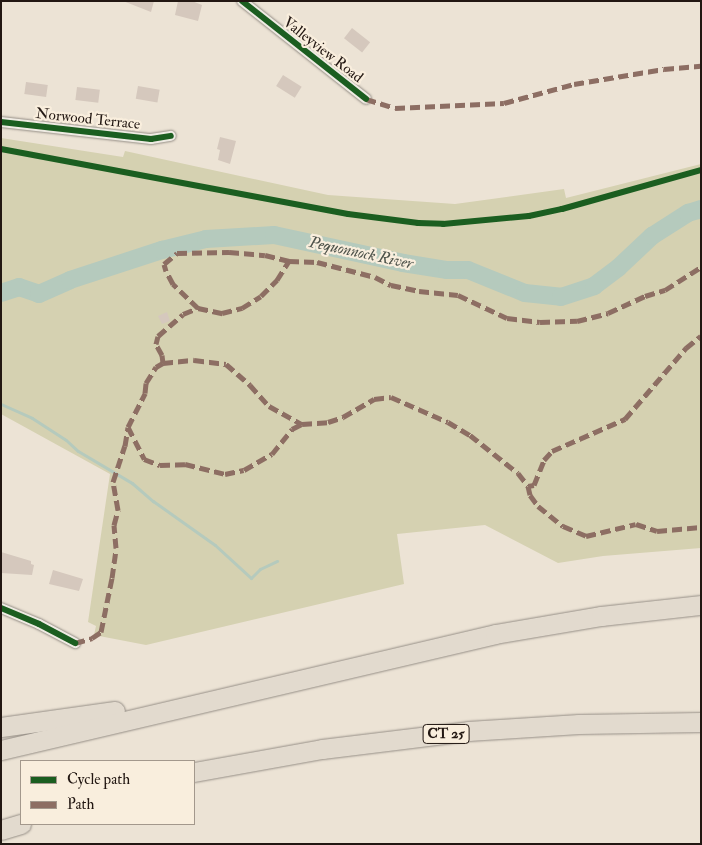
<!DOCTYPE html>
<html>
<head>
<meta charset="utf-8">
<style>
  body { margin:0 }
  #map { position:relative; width:702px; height:845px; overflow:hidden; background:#ece3d5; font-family:"IM FELL Double Pica",serif }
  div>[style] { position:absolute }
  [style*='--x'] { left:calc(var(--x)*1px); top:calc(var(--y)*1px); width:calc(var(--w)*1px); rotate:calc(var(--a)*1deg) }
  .green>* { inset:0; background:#d5d1b1 }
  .stream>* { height:3px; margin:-1.5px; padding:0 1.5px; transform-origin:1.5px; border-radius:1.5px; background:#b5cabd }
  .river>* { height:18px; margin:-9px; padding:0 9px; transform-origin:9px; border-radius:9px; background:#b5cabd }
  .building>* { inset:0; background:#d5c8bd; transform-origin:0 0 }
  .roads { filter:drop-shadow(0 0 1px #968f87) drop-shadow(0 0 1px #968f87) }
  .minor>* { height:10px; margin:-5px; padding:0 5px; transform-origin:5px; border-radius:5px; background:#efebe3 }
  .motorway>* { height:19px; margin:-9.5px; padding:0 9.5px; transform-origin:9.5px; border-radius:9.5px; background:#e2dace }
  .quiet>* { height:5px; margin-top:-2.5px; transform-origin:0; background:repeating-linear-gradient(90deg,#8d6e63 0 10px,transparent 0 15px) }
  .cycleway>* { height:6px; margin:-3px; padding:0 3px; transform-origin:3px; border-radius:3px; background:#1b5e20 }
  span { translate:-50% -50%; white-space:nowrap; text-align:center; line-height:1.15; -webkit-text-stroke:4.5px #f9eedd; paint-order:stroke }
  .shield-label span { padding:1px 4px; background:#f9eedd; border:1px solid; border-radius:4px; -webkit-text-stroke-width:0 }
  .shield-label { font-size:14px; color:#221712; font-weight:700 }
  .street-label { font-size:15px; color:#221712 }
  .water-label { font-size:16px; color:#4d524a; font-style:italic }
  .frame { position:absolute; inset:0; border:2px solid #221712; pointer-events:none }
  .legend { position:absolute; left:20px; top:760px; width:175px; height:65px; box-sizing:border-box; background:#f9eedd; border:1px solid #a3988c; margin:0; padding:6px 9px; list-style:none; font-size:15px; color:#221712 }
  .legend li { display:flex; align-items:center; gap:10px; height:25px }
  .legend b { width:25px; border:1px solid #a3988c }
</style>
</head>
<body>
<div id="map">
  <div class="green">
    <div style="clip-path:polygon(1px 138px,123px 157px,125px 151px,328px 195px,455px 204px,564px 189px,566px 198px,701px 164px,701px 548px,603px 556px,558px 563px,485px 525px,397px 534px,404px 584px,146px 645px,94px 635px,96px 626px,88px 622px,110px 474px,1px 414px)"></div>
  </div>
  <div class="stream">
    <div style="--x:1;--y:404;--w:34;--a:24"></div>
    <div style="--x:32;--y:418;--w:40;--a:32.9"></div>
    <div style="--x:66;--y:440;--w:16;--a:43"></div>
    <div style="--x:78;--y:451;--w:63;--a:30.7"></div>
    <div style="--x:132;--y:483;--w:28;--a:41"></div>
    <div style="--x:153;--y:501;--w:76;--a:35.4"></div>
    <div style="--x:215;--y:545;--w:49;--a:42.5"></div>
    <div style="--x:251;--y:578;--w:13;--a:-45"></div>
    <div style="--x:260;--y:569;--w:19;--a:-25"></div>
  </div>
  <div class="river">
    <div style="--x:1;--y:293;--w:19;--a:-18"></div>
    <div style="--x:19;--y:287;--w:21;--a:19"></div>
    <div style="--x:39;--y:294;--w:34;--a:-24"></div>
    <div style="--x:70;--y:280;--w:97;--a:-18.1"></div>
    <div style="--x:162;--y:250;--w:45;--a:-14"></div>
    <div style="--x:206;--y:239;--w:68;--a:-3.4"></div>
    <div style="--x:274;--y:235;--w:132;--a:12.2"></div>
    <div style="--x:403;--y:263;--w:45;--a:9"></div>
    <div style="--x:447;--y:270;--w:21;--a:0"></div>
    <div style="--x:468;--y:270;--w:61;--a:22"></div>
    <div style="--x:525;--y:293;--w:36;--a:6"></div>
    <div style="--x:561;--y:297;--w:35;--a:-18"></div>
    <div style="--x:594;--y:286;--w:30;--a:-37"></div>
    <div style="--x:618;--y:268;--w:47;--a:-43.3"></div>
    <div style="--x:652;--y:236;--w:43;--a:-32.6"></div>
    <div style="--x:688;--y:213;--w:14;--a:-17"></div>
  </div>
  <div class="building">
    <div style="clip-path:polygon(123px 1px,154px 1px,151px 12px)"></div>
    <div style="clip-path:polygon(178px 1px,192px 1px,202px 5px,198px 21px,175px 15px)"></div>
    <div style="left:352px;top:28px;width:23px;height:13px;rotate:38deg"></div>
    <div style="left:283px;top:75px;width:22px;height:13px;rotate:32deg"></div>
    <div style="left:26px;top:82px;width:22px;height:12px;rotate:8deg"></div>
    <div style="left:138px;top:86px;width:22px;height:13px;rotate:10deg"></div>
    <div style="left:77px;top:87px;width:23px;height:13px;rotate:7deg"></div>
    <div style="clip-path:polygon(220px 137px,236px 141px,230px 164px,218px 160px,220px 150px,217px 149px)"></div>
    <div style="clip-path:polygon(167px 312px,170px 321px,162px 324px,158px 316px)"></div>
    <div style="clip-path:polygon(1px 552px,31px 561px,31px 564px,34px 565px,32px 575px,1px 573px)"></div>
    <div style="clip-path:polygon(53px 570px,83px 579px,79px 591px,49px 584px)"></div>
  </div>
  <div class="roads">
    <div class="minor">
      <div style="--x:242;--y:1;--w:158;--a:38.3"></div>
      <div style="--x:1;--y:122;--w:151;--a:6.5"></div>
      <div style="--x:151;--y:139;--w:20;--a:-9"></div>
      <div style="--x:1;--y:608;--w:41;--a:22.8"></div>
      <div style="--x:39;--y:624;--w:41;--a:27.8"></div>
    </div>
    <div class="motorway">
      <div style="--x:1;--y:727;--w:115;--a:-8"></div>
      <div style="--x:1;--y:750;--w:507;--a:-13.21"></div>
      <div style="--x:495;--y:634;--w:108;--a:-9.6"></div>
      <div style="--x:601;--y:616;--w:101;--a:-6.3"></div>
      <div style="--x:194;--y:772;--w:130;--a:-10.2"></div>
      <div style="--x:322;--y:749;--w:147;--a:-7"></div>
      <div style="--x:468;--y:731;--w:111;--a:-3.6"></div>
      <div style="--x:579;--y:724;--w:122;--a:-0.9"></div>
      <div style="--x:1;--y:830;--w:21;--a:-17"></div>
    </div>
  </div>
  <div class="quiet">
    <div style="--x:366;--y:99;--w:30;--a:17"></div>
    <div style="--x:395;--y:108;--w:109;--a:-2.6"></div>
    <div style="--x:504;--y:103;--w:73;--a:-15.2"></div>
    <div style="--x:574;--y:84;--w:91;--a:-9.5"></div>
    <div style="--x:664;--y:69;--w:37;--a:-5"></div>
    <div style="--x:198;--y:308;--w:35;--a:-136"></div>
    <div style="--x:173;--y:284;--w:15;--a:-118"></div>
    <div style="--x:166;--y:271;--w:7;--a:-106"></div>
    <div style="--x:164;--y:264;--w:17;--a:-40"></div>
    <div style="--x:177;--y:253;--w:52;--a:-1.1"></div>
    <div style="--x:229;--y:252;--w:36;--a:5"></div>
    <div style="--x:265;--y:255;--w:25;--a:14"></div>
    <div style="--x:163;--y:363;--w:31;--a:-6"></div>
    <div style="--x:194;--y:360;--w:32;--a:7"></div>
    <div style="--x:226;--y:364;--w:32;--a:41"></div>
    <div style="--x:250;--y:385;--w:28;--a:48"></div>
    <div style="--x:269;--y:406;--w:38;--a:29"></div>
    <div style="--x:128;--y:427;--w:36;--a:63"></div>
    <div style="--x:144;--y:459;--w:17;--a:21"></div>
    <div style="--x:160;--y:465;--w:25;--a:-2"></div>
    <div style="--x:185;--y:464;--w:41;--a:14"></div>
    <div style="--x:225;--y:474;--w:19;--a:-12"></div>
    <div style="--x:244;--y:470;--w:32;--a:-30"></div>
    <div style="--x:272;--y:454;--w:32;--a:-51"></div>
    <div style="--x:292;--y:429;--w:11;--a:-27"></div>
    <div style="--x:302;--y:424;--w:26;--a:-4"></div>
    <div style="--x:328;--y:422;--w:16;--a:-18"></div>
    <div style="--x:343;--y:417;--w:36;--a:-30"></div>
    <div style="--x:374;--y:399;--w:17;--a:-7"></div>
    <div style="--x:391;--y:397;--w:62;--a:23.7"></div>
    <div style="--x:448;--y:422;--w:26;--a:31"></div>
    <div style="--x:470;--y:435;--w:61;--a:38.4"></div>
    <div style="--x:518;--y:473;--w:16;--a:52"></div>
    <div style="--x:528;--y:486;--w:6;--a:-9"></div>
    <div style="--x:534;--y:485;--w:27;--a:-68"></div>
    <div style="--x:544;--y:460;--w:12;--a:-48"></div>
    <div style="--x:552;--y:451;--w:80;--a:-23.7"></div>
    <div style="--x:625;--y:419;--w:94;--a:-49.3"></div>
    <div style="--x:686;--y:348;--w:19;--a:-39"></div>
    <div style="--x:528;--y:486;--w:9;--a:77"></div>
    <div style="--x:530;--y:495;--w:14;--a:54"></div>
    <div style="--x:538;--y:506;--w:32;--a:39"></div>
    <div style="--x:563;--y:526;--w:25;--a:23"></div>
    <div style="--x:586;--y:536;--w:51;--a:-13.5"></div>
    <div style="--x:636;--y:524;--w:22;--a:18"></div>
    <div style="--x:657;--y:531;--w:44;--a:-5.2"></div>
    <div style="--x:75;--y:643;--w:18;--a:-16"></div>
    <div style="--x:92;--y:638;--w:11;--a:-34"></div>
    <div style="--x:101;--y:632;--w:55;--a:-78.5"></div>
    <div style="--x:112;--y:578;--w:30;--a:-82"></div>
    <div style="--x:116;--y:548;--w:23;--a:-95"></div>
    <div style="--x:114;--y:525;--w:16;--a:-75"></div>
    <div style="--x:118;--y:510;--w:28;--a:-100"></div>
    <div style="--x:113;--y:482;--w:38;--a:-72"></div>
    <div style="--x:125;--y:446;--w:19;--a:-81"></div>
    <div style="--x:128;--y:427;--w:38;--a:-63"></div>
    <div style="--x:145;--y:393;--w:10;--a:-84"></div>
    <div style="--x:146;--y:383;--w:19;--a:-58"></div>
    <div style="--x:156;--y:367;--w:8;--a:-30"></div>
    <div style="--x:163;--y:363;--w:8;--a:-97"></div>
    <div style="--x:162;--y:355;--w:13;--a:-119"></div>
    <div style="--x:156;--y:344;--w:8;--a:-76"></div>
    <div style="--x:158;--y:336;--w:33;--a:-41"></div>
    <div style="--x:183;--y:314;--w:16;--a:-22"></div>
    <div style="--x:198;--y:308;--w:25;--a:12"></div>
    <div style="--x:222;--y:313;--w:21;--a:-14"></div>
    <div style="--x:242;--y:308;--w:22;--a:-32"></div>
    <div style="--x:261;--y:296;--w:23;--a:-45"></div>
    <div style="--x:277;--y:280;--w:22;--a:-58"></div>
    <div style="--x:289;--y:261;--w:28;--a:2"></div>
    <div style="--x:317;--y:262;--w:60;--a:14.5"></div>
    <div style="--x:375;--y:277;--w:18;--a:27"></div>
    <div style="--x:391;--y:285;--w:29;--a:12"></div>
    <div style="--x:419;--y:291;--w:39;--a:6"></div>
    <div style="--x:458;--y:295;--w:54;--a:25.1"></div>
    <div style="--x:507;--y:318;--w:33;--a:7"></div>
    <div style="--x:540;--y:322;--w:37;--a:-2"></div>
    <div style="--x:577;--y:321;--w:32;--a:-14"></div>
    <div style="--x:608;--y:313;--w:41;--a:-24.7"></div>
    <div style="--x:645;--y:296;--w:21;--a:-17"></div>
    <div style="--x:665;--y:290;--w:43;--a:-32.6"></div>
  </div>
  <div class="cycleway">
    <div style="--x:242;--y:1;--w:158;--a:38.3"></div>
    <div style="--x:1;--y:122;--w:151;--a:6.5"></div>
    <div style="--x:151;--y:139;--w:20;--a:-9"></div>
    <div style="--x:1;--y:149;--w:353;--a:10.6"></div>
    <div style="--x:348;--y:214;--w:71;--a:7.3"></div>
    <div style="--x:418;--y:223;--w:25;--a:2"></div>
    <div style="--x:443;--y:224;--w:86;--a:-5.3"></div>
    <div style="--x:529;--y:216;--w:34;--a:-12"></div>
    <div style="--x:562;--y:209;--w:144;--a:-15.7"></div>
    <div style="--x:1;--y:608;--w:41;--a:22.8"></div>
    <div style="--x:39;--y:624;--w:41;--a:27.8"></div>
  </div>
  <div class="shield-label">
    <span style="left:446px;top:734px">CT 25</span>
  </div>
  <div class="street-label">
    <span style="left:323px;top:50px;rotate:38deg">Valleyview Road</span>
    <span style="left:88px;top:119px;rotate:6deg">Norwood Terrace</span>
  </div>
  <div class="water-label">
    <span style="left:361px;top:253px;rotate:12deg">Pequonnock River</span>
  </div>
  <div class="frame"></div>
  <ul class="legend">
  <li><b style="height:6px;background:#1b5e20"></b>Cycle path</li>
  <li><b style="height:6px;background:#8d6e63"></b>Path</li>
  </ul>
</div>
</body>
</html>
